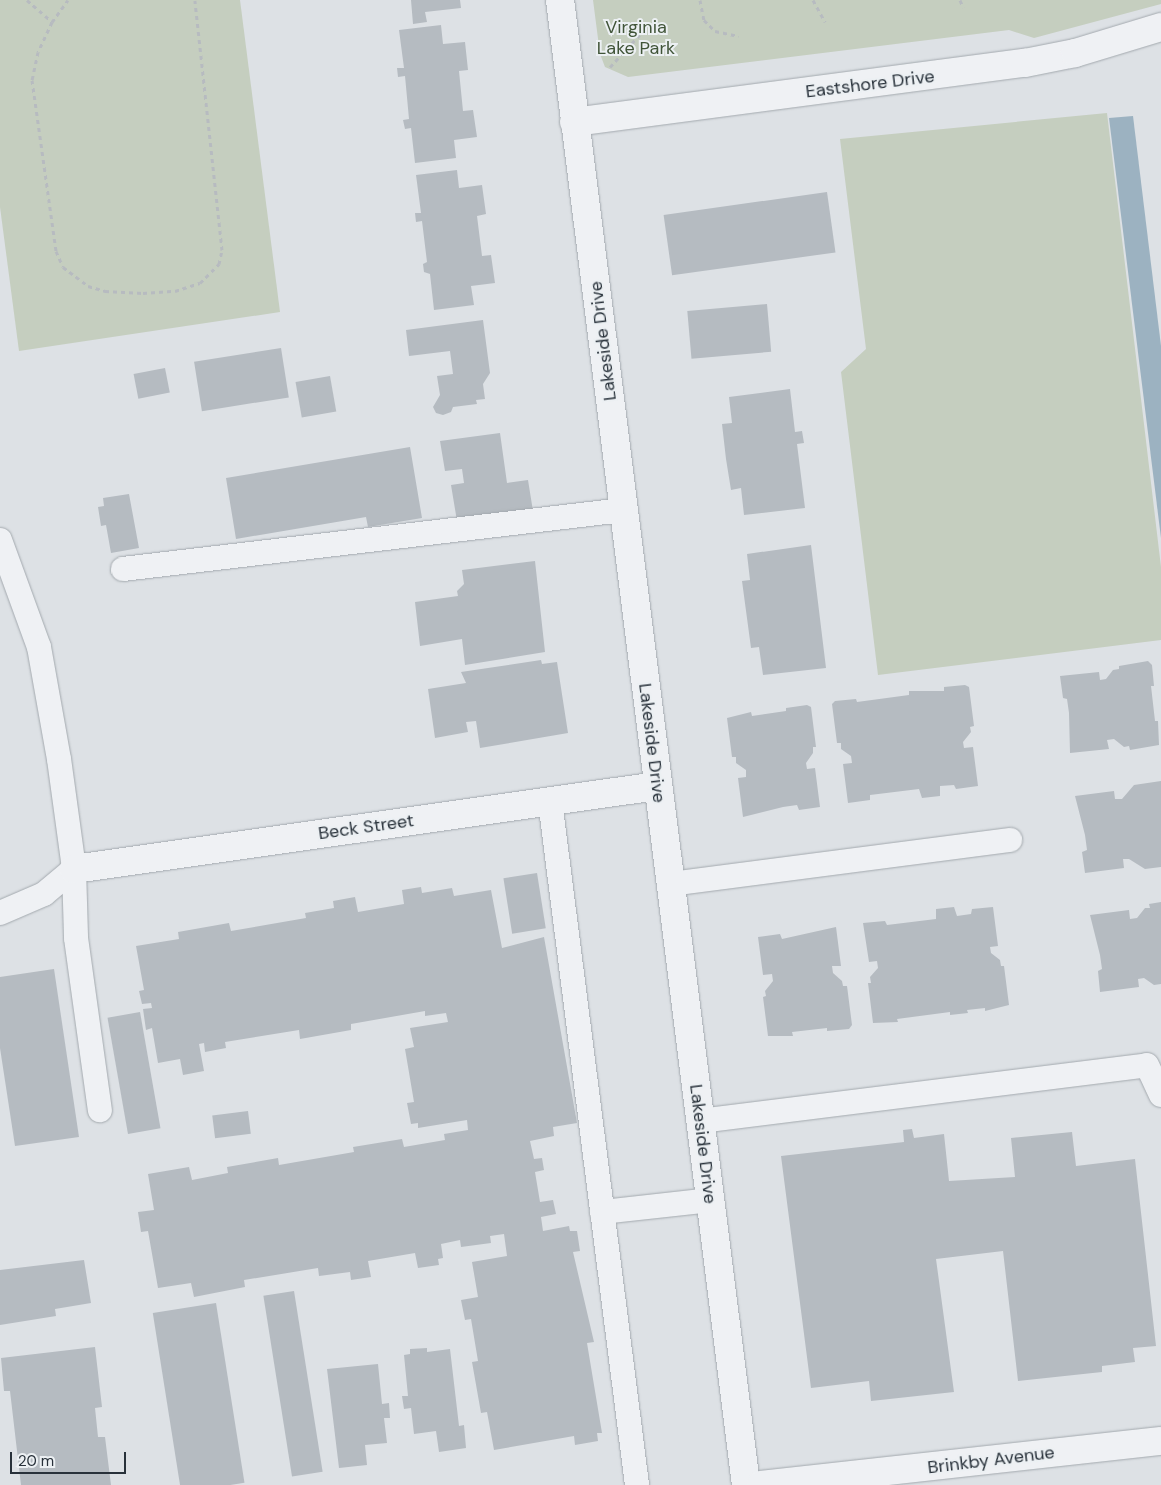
<!DOCTYPE html>
<html>
<head>
<meta charset="utf-8">
<style>
  body { margin:0 }
  #map { position:relative; width:1161px; height:1485px; overflow:hidden; background:#dde1e5; font-family:"DM Sans",sans-serif }
  div>[style] { position:absolute }
  [style*='--x'] { left:calc(var(--x)*1px); top:calc(var(--y)*1px); width:calc(var(--w)*1px); rotate:calc(var(--a)*1deg) }
  .green>* { inset:0; background:#c5cebf }
  .water>* { inset:0; background:#9cb2c1 }
  .building>* { inset:0; background:#b5bbc1; transform-origin:0 0 }
  .path>* { height:3px; margin-top:-1.5px; transform-origin:0; background:repeating-linear-gradient(90deg,#b7bbc0 0 4px,transparent 0 8px) }
  .roads { filter:drop-shadow(0 0 1px #a3a9ae) drop-shadow(0 0 1px #a3a9ae) }
  .service>* { height:24px; margin:-12px; padding:0 12px; transform-origin:12px; border-radius:12px; background:#eff1f4 }
  .minor>* { height:28px; margin:-14px; padding:0 14px; transform-origin:14px; border-radius:14px; background:#eff1f4 }
  .tertiary>* { height:28px; margin:-14px; padding:0 14px; transform-origin:14px; border-radius:14px; background:#eff1f4 }
  span { translate:-50% -50%; white-space:nowrap; text-align:center; line-height:1.15; -webkit-text-stroke:4px #ecf0f3; paint-order:stroke }
  .park-label { font-size:18px; color:#405438 }
  .street-label { font-size:18px; color:#28313a }
  .scale { position:absolute; left:10px; top:1452px; width:116px; height:22px; box-sizing:border-box; border:2px solid #28313a; border-top:0; padding-left:6px; font-size:15px; line-height:18px; white-space:nowrap; color:#28313a; -webkit-text-stroke:4px #ecf0f3; paint-order:stroke }
</style>
</head>
<body>
<div id="map">
  <div class="green">
    <div style="clip-path:polygon(0 0,240px 0,280px 312px,19px 351px,0 207px)"></div>
    <div style="clip-path:polygon(593px 0,1161px 0,1161px 4px,1034px 38px,1009px 30px,628px 77px,605px 67px,600px 54px)"></div>
    <div style="clip-path:polygon(1107px 113px,1161px 567px,1161px 640px,878px 675px,841px 372px,866px 349px,840px 139px)"></div>
  </div>
  <div class="water">
    <div style="clip-path:polygon(1133px 116px,1161px 346px,1161px 538px,1109px 118px)"></div>
  </div>
  <div class="building">
    <div style="clip-path:polygon(411px 0,460px 0,461px 8px,425px 12px,427px 22px,413px 24px)"></div>
    <div style="clip-path:polygon(441px 25px,443px 44px,465px 42px,468px 70px,459px 71px,463px 111px,473px 110px,477px 137px,454px 140px,456px 158px,415px 163px,411px 128px,405px 129px,403px 120px,409px 119px,405px 76px,398px 77px,397px 68px,404px 68px,399px 30px)"></div>
    <div style="clip-path:polygon(457px 170px,459px 188px,482px 185px,486px 214px,477px 216px,482px 256px,491px 255px,495px 283px,471px 286px,474px 305px,434px 310px,430px 274px,424px 272px,423px 264px,427px 262px,422px 221px,416px 222px,415px 213px,421px 213px,416px 175px)"></div>
    <div style="left:827px;top:192px;width:61px;height:165px;rotate:82deg"></div>
    <div style="left:767px;top:304px;width:48px;height:80px;rotate:85deg"></div>
    <div style="clip-path:polygon(483px 320px,490px 373px,483px 384px,485px 399px,476px 400px,477px 404px,453px 407px,451px 412px,443px 415px,436px 413px,433px 407px,440px 395px,437px 376px,453px 374px,450px 351px,409px 356px,406px 330px)"></div>
    <div style="left:281px;top:348px;width:50px;height:88px;rotate:81deg"></div>
    <div style="left:165px;top:368px;width:25px;height:32px;rotate:79deg"></div>
    <div style="left:330px;top:376px;width:36px;height:35px;rotate:80deg"></div>
    <div style="clip-path:polygon(790px 389px,795px 432px,802px 431px,804px 443px,797px 444px,805px 508px,744px 515px,741px 488px,731px 490px,726px 459px,722px 424px,732px 423px,729px 397px)"></div>
    <div style="clip-path:polygon(500px 433px,507px 483px,528px 480px,533px 511px,457px 521px,451px 485px,464px 483px,462px 469px,445px 471px,440px 441px)"></div>
    <div style="clip-path:polygon(410px 447px,422px 518px,368px 527px,366px 517px,236px 539px,226px 478px)"></div>
    <div style="clip-path:polygon(129px 494px,139px 548px,111px 553px,106px 525px,101px 526px,98px 507px,104px 506px,103px 498px)"></div>
    <div style="clip-path:polygon(811px 545px,826px 668px,763px 675px,759px 647px,751px 648px,742px 581px,750px 580px,747px 554px)"></div>
    <div style="clip-path:polygon(535px 561px,545px 652px,465px 665px,462px 639px,420px 646px,415px 602px,458px 596px,457px 591px,464px 584px,462px 570px)"></div>
    <div style="clip-path:polygon(541px 660px,542px 664px,557px 662px,568px 733px,480px 748px,476px 721px,466px 722px,468px 732px,435px 738px,428px 689px,466px 683px,461px 672px)"></div>
    <div style="clip-path:polygon(1148px 661px,1152px 665px,1154px 686px,1151px 686px,1155px 721px,1158px 721px,1159px 745px,1130px 750px,1129px 746px,1124px 747px,1114px 739px,1107px 740px,1109px 749px,1070px 753px,1069px 713px,1067px 699px,1063px 698px,1060px 676px,1099px 672px,1100px 680px,1106px 679px,1113px 670px,1119px 669px,1119px 666px)"></div>
    <div style="clip-path:polygon(965px 685px,969px 687px,974px 726px,970px 727px,971px 732px,963px 742px,964px 748px,973px 747px,978px 786px,956px 789px,954px 785px,940px 786px,940px 796px,922px 798px,919px 789px,870px 795px,870px 800px,848px 803px,843px 764px,852px 763px,851px 756px,841px 749px,841px 743px,837px 743px,832px 704px,835px 701px,856px 699px,857px 702px,909px 695px,909px 691px,944px 691px,944px 687px)"></div>
    <div style="clip-path:polygon(807px 705px,811px 707px,816px 747px,813px 747px,813px 753px,806px 763px,807px 769px,815px 768px,820px 807px,799px 810px,797px 805px,783px 807px,743px 817px,738px 778px,746px 777px,746px 770px,736px 763px,736px 757px,732px 757px,727px 718px,751px 712px,752px 716px,786px 711px,786px 708px)"></div>
    <div style="clip-path:polygon(1161px 781px,1161px 867px,1145px 869px,1129px 859px,1123px 859px,1124px 868px,1085px 873px,1082px 852px,1087px 850px,1085px 835px,1075px 796px,1114px 791px,1115px 799px,1122px 799px,1134px 785px)"></div>
    <div style="left:537px;top:873px;width:56px;height:34px;rotate:81deg"></div>
    <div style="clip-path:polygon(421px 887px,422px 893px,452px 888px,454px 896px,491px 890px,502px 948px,544px 937px,577px 1123px,553px 1127px,554px 1136px,530px 1141px,534px 1159px,542px 1158px,544px 1170px,535px 1172px,540px 1202px,553px 1200px,556px 1214px,541px 1217px,543px 1231px,569px 1226px,570px 1231px,577px 1231px,580px 1251px,573px 1252px,594px 1342px,587px 1343px,602px 1433px,597px 1433px,598px 1441px,575px 1445px,574px 1436px,494px 1450px,487px 1412px,481px 1413px,472px 1362px,478px 1361px,471px 1319px,465px 1320px,461px 1300px,478px 1297px,472px 1262px,507px 1256px,504px 1234px,490px 1236px,491px 1243px,461px 1247px,460px 1240px,441px 1244px,443px 1258px,438px 1259px,439px 1265px,418px 1268px,415px 1253px,368px 1261px,371px 1277px,351px 1280px,350px 1272px,319px 1276px,318px 1268px,244px 1280px,245px 1287px,194px 1297px,191px 1283px,158px 1288px,148px 1231px,141px 1232px,138px 1212px,154px 1210px,148px 1174px,189px 1167px,192px 1180px,228px 1173px,227px 1167px,278px 1158px,279px 1165px,354px 1152px,353px 1147px,402px 1139px,404px 1147px,445px 1140px,444px 1134px,468px 1130px,467px 1120px,418px 1128px,418px 1123px,411px 1124px,407px 1103px,414px 1102px,405px 1049px,414px 1047px,410px 1028px,448px 1022px,446px 1013px,425px 1016px,425px 1011px,351px 1024px,351px 1030px,300px 1039px,299px 1030px,225px 1042px,226px 1048px,205px 1052px,204px 1043px,199px 1044px,204px 1071px,183px 1075px,180px 1059px,158px 1063px,152px 1028px,146px 1030px,143px 1009px,152px 1008px,151px 1003px,142px 1004px,139px 991px,144px 990px,136px 946px,179px 939px,178px 932px,229px 923px,231px 931px,306px 918px,305px 913px,334px 908px,333px 901px,355px 897px,358px 912px,404px 904px,402px 890px)"></div>
    <div style="clip-path:polygon(1161px 902px,1161px 984px,1154px 985px,1144px 978px,1138px 979px,1139px 987px,1100px 992px,1098px 971px,1102px 969px,1100px 955px,1090px 915px,1129px 910px,1130px 919px,1137px 918px,1145px 908px,1150px 908px,1149px 904px)"></div>
    <div style="clip-path:polygon(954px 907px,957px 916px,971px 914px,972px 909px,993px 907px,998px 946px,990px 947px,991px 953px,1000px 960px,1001px 966px,1004px 966px,1009px 1005px,985px 1011px,985px 1008px,967px 1010px,968px 1013px,950px 1015px,950px 1012px,897px 1019px,898px 1022px,873px 1023px,868px 983px,871px 983px,870px 977px,878px 968px,877px 961px,869px 962px,863px 923px,885px 921px,887px 925px,936px 919px,936px 909px)"></div>
    <div style="clip-path:polygon(836px 927px,841px 966px,832px 966px,833px 973px,842px 981px,843px 986px,847px 986px,852px 1025px,849px 1029px,827px 1031px,827px 1028px,792px 1032px,793px 1036px,768px 1036px,763px 997px,766px 996px,765px 991px,773px 981px,772px 974px,763px 975px,758px 937px,780px 934px,782px 939px)"></div>
    <div style="clip-path:polygon(54px 969px,79px 1137px,15px 1146px,0 1048px,0 977px)"></div>
    <div style="left:140px;top:1012px;width:118px;height:33px;rotate:80deg"></div>
    <div style="left:248px;top:1111px;width:23px;height:36px;rotate:83deg"></div>
    <div style="clip-path:polygon(912px 1129px,914px 1138px,944px 1134px,949px 1181px,1015px 1177px,1011px 1138px,1072px 1132px,1076px 1166px,1135px 1159px,1156px 1346px,1133px 1348px,1135px 1362px,1102px 1366px,1102px 1372px,1018px 1381px,1003px 1251px,936px 1259px,954px 1392px,871px 1401px,869px 1381px,811px 1388px,781px 1156px,904px 1142px,903px 1130px)"></div>
    <div style="clip-path:polygon(84px 1260px,91px 1303px,55px 1309px,56px 1316px,0 1325px,0 1270px)"></div>
    <div style="left:294px;top:1291px;width:183px;height:31px;rotate:81deg"></div>
    <div style="left:216px;top:1303px;width:182px;height:64px;rotate:81deg"></div>
    <div style="clip-path:polygon(95px 1347px,102px 1407px,95px 1408px,98px 1437px,105px 1437px,111px 1485px,21px 1485px,10px 1391px,4px 1391px,1px 1358px)"></div>
    <div style="clip-path:polygon(427px 1348px,427px 1352px,450px 1349px,459px 1426px,464px 1425px,466px 1448px,439px 1452px,436px 1431px,414px 1434px,411px 1408px,404px 1409px,402px 1396px,408px 1396px,404px 1355px,410px 1354px,410px 1349px)"></div>
    <div style="clip-path:polygon(378px 1364px,382px 1404px,389px 1403px,390px 1418px,384px 1418px,387px 1443px,365px 1445px,367px 1465px,339px 1468px,327px 1369px)"></div>
  </div>
  <div class="path">
    <div style="--x:27;--y:0;--w:33;--a:41"></div>
    <div style="--x:52;--y:22;--w:33;--a:115"></div>
    <div style="--x:38;--y:52;--w:29;--a:102"></div>
    <div style="--x:32;--y:80;--w:173;--a:82"></div>
    <div style="--x:56;--y:251;--w:17;--a:66"></div>
    <div style="--x:63;--y:267;--w:31;--a:37"></div>
    <div style="--x:88;--y:286;--w:18;--a:16"></div>
    <div style="--x:105;--y:291;--w:38;--a:3"></div>
    <div style="--x:143;--y:293;--w:32;--a:-4"></div>
    <div style="--x:175;--y:291;--w:26;--a:-18"></div>
    <div style="--x:200;--y:283;--w:27;--a:-45"></div>
    <div style="--x:219;--y:264;--w:14;--a:-78"></div>
    <div style="--x:222;--y:250;--w:251;--a:-96.2"></div>
    <div style="--x:700;--y:0;--w:20;--a:79"></div>
    <div style="--x:704;--y:20;--w:16;--a:45"></div>
    <div style="--x:715;--y:31;--w:24;--a:12"></div>
    <div style="--x:813;--y:0;--w:25;--a:61"></div>
    <div style="--x:960;--y:0;--w:8;--a:67"></div>
    <div style="--x:52;--y:22;--w:27;--a:-54"></div>
    <div style="--x:610;--y:67;--w:52;--a:-47.4"></div>
  </div>
  <div class="roads">
    <div class="service">
      <div style="--x:0;--y:540;--w:114;--a:70"></div>
      <div style="--x:39;--y:647;--w:114;--a:79.9"></div>
      <div style="--x:59;--y:759;--w:111;--a:82.2"></div>
      <div style="--x:74;--y:869;--w:69;--a:88.3"></div>
      <div style="--x:76;--y:938;--w:174;--a:82.1"></div>
      <div style="--x:123;--y:569;--w:503;--a:-6.73"></div>
      <div style="--x:550;--y:801;--w:690;--a:82.75"></div>
      <div style="--x:670;--y:884;--w:343;--a:-7.4"></div>
      <div style="--x:0;--y:913;--w:48;--a:-23.4"></div>
      <div style="--x:44;--y:894;--w:39;--a:-40"></div>
      <div style="--x:700;--y:1121;--w:450;--a:-7.1"></div>
      <div style="--x:1147;--y:1065;--w:33;--a:65"></div>
      <div style="--x:602;--y:1212;--w:109;--a:-6.3"></div>
    </div>
    <div class="minor">
      <div style="--x:574;--y:122;--w:455;--a:-7.5"></div>
      <div style="--x:1025;--y:63;--w:51;--a:-11.3"></div>
      <div style="--x:1075;--y:53;--w:90;--a:-16.8"></div>
      <div style="--x:74;--y:869;--w:589;--a:-8.1"></div>
    </div>
    <div class="tertiary">
      <div style="--x:560;--y:0;--w:1497;--a:82.86"></div>
      <div style="--x:761;--y:1485;--w:402;--a:-6.3"></div>
    </div>
  </div>
  <div class="park-label">
    <span style="left:636px;top:38px">Virginia<br>Lake Park</span>
  </div>
  <div class="street-label">
    <span style="left:870px;top:84px;rotate:-7deg">Eastshore Drive</span>
    <span style="left:603px;top:341px;rotate:-97deg">Lakeside Drive</span>
    <span style="left:652px;top:743px;rotate:83deg">Lakeside Drive</span>
    <span style="left:366px;top:827px;rotate:-8deg">Beck Street</span>
    <span style="left:703px;top:1144px;rotate:83deg">Lakeside Drive</span>
    <span style="left:991px;top:1460px;rotate:-7deg">Brinkby Avenue</span>
  </div>
  <div class="scale">20 m</div>
</div>
</body>
</html>
